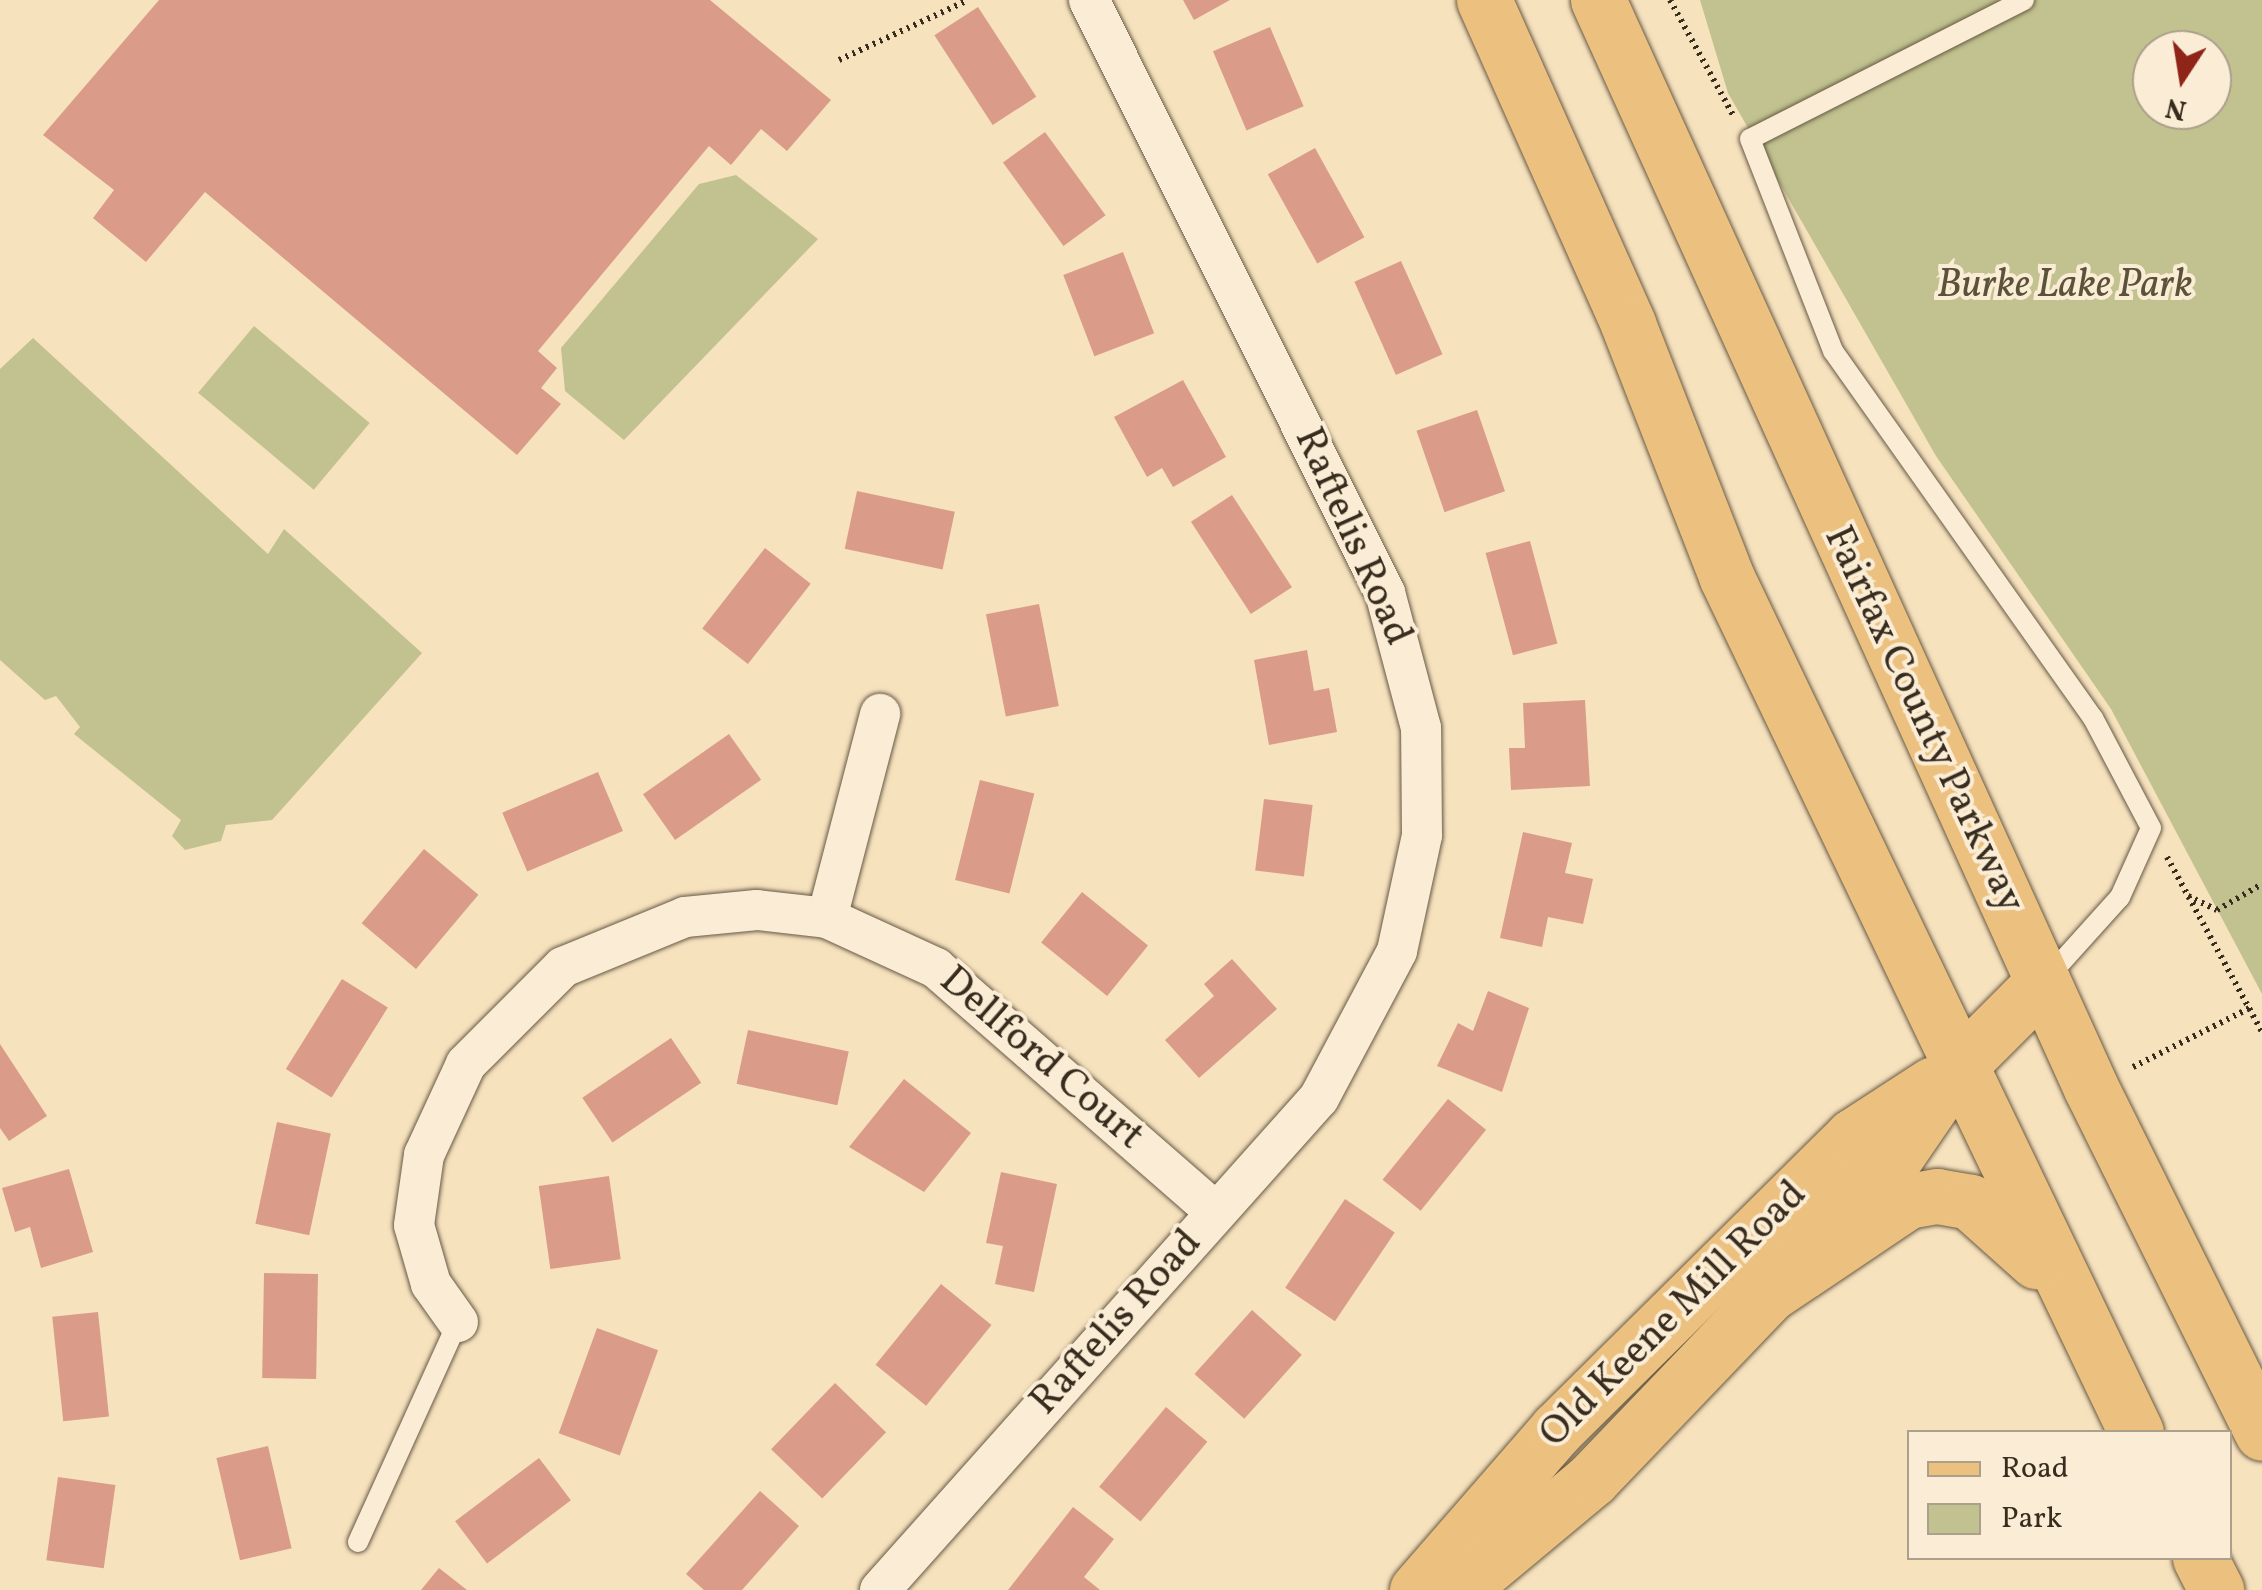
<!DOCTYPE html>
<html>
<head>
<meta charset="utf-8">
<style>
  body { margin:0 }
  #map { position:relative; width:2262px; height:1590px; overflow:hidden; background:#f7e2be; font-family:Vollkorn,serif }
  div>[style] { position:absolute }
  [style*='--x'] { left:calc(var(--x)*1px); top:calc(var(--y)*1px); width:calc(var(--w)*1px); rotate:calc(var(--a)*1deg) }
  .green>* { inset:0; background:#c1c28f; transform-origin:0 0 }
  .building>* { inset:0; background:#da9c88; transform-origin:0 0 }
  .path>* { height:6px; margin-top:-3px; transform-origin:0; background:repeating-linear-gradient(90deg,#372c1d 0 2.5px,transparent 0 7.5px) }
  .roads { filter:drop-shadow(0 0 2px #675a45) drop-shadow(0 0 2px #675a45) }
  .service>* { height:20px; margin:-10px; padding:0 10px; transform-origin:10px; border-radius:10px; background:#faecd5 }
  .minor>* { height:40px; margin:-20px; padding:0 20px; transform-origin:20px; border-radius:20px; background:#faecd5 }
  .primary>* { height:55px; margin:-27.5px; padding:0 27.5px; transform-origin:27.5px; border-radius:27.5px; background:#ecc17f }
  .trunk>* { height:55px; margin:-27.5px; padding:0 27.5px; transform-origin:27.5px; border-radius:27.5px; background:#ecc17f }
  span { translate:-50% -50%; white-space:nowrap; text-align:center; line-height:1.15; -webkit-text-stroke:8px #faecd5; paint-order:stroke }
  .park-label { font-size:40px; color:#5a523a; font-style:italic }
  .street-label { font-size:40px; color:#372c1d }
  .legend { position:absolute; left:1907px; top:1430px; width:325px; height:130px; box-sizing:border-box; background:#faecd5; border:2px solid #ac9f8b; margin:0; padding:12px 18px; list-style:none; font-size:30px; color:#372c1d }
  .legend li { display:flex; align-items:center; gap:20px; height:50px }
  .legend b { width:50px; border:2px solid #ac9f8b }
  .north { position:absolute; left:2132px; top:30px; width:100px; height:100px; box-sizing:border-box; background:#faecd5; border:2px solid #ac9f8b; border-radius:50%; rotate:192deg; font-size:28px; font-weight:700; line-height:40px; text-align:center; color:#372c1d }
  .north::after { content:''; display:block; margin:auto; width:35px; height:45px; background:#8f2418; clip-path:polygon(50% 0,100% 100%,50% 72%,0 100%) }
</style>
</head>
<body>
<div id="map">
  <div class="green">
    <div style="clip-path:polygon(evenodd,1700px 0,2262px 0,2262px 994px,2111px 709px,1936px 456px,1728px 93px,1700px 0,2152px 50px,2212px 50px,2212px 110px,2152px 110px,2152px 50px)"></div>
    <div style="clip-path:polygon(736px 175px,818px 239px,624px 440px,565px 391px,561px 348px,699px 184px)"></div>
    <div style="left:254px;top:326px;width:151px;height:87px;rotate:40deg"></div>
    <div style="clip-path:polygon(33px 338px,268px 554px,284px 529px,422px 653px,272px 820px,226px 825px,221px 841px,185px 850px,172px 836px,181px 820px,74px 734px,80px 727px,56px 696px,45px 700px,0 660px,0 369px)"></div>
  </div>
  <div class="building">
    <div style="clip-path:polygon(159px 0,710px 0,831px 100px,787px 151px,761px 129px,731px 165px,709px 146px,538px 351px,557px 368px,541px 388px,561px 404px,517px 455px,205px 192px,146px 262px,93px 218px,114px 190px,43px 135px)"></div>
    <div style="clip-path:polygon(1183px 0,1230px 0,1194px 20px)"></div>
    <div style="left:978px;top:7px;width:107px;height:52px;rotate:57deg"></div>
    <div style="left:1270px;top:27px;width:86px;height:62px;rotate:67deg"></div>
    <div style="left:1045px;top:132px;width:103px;height:52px;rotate:54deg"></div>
    <div style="left:1315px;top:148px;width:102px;height:54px;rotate:61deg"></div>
    <div style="left:1123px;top:252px;width:87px;height:64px;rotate:69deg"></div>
    <div style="left:1401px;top:261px;width:102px;height:51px;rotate:66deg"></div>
    <div style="clip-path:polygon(1183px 380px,1226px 457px,1173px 487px,1162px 468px,1147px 477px,1114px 417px)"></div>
    <div style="left:1477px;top:410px;width:86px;height:64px;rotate:71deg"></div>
    <div style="left:857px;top:491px;width:100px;height:59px;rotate:12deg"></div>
    <div style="left:1232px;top:495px;width:110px;height:49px;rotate:57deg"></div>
    <div style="left:1530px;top:541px;width:106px;height:46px;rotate:75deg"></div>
    <div style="left:765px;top:548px;width:58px;height:102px;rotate:38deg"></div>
    <div style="left:1039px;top:604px;width:104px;height:54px;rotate:79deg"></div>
    <div style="clip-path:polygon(1307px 650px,1314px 691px,1329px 688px,1337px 732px,1269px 745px,1254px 660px)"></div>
    <div style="clip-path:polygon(1585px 700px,1590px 786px,1511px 790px,1509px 748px,1525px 748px,1523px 703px)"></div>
    <div style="left:729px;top:734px;width:56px;height:105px;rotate:55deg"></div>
    <div style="left:598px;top:772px;width:64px;height:104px;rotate:67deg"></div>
    <div style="left:980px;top:780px;width:56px;height:103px;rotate:14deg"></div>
    <div style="left:1264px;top:799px;width:49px;height:72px;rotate:7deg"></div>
    <div style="clip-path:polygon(1523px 832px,1572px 843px,1565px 873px,1593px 879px,1583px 924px,1548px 917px,1542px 947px,1500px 938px)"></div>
    <div style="left:424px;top:849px;width:71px;height:97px;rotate:40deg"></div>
    <div style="left:1082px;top:892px;width:85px;height:65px;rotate:39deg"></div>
    <div style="clip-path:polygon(1232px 959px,1277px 1009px,1199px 1078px,1165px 1040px,1214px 996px,1204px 984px)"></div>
    <div style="left:342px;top:979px;width:54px;height:106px;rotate:32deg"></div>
    <div style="clip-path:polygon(1488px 991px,1529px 1008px,1502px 1092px,1437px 1066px,1458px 1023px,1473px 1031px)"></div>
    <div style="left:748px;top:1030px;width:103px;height:55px;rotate:12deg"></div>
    <div style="left:671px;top:1038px;width:54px;height:107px;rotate:56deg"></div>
    <div style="clip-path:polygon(0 1044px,47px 1116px,9px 1141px,0 1128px)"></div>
    <div style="clip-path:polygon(904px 1079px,971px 1133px,924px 1192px,849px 1147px)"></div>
    <div style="left:1448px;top:1099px;width:49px;height:104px;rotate:39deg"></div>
    <div style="left:277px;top:1122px;width:55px;height:104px;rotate:12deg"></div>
    <div style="clip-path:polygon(69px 1169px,93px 1252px,41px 1268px,30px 1227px,15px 1232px,2px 1188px)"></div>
    <div style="clip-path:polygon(1001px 1172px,1057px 1184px,1034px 1292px,995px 1284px,1003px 1246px,986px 1243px)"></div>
    <div style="left:609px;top:1176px;width:84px;height:71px;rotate:82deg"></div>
    <div style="left:1345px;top:1199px;width:60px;height:107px;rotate:34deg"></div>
    <div style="left:264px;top:1273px;width:54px;height:105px;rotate:1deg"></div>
    <div style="left:941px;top:1284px;width:65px;height:104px;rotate:39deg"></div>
    <div style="left:1252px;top:1310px;width:67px;height:86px;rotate:42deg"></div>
    <div style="left:98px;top:1312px;width:105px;height:46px;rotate:84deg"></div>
    <div style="left:597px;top:1328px;width:65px;height:112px;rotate:20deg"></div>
    <div style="left:835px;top:1383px;width:71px;height:92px;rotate:44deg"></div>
    <div style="left:1166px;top:1407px;width:54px;height:104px;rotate:40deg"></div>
    <div style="left:268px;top:1446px;width:105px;height:53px;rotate:77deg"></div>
    <div style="left:539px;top:1458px;width:53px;height:105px;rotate:53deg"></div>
    <div style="left:58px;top:1477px;width:58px;height:84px;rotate:8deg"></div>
    <div style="clip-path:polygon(760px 1491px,799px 1526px,742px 1590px,704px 1590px,686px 1574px)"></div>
    <div style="clip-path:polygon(1073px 1507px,1114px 1539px,1084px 1577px,1100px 1590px,1008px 1590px)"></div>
    <div style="clip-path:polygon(439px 1568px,467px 1590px,421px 1590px)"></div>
  </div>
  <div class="path">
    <div style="--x:1670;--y:0;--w:133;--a:61.3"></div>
    <div style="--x:839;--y:60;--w:142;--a:-24.9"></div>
    <div style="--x:2167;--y:857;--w:199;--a:61.5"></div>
    <div style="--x:2188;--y:896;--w:32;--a:26"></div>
    <div style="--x:2217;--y:910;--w:52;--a:-30"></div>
    <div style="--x:2133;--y:1067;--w:133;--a:-26.8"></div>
  </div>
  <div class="roads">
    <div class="service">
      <div style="--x:2024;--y:0;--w:307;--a:153.1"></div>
      <div style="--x:1750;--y:139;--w:228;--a:68.6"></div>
      <div style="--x:1833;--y:351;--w:450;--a:54.7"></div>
      <div style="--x:2093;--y:718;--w:124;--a:62.2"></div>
      <div style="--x:2151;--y:828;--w:76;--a:114.2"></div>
      <div style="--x:2120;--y:897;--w:108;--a:132"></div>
      <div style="--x:358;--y:1542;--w:242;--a:-65.6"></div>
    </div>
    <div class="minor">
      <div style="--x:827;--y:918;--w:211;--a:-75.4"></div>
      <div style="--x:458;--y:1322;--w:47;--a:-125.4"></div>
      <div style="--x:431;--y:1284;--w:61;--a:-106.1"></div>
      <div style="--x:414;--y:1225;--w:71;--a:-81.9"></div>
      <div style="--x:424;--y:1155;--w:100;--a:-65.2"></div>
      <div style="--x:466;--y:1064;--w:137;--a:-45"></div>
      <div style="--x:563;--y:967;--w:132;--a:-22.3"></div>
      <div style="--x:685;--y:917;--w:72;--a:-5.6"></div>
      <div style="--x:757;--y:910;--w:70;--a:6.5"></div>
      <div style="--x:827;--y:918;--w:120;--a:24.6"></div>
      <div style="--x:936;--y:968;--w:371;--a:41.1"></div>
      <div style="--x:880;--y:1590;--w:659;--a:-48.26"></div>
      <div style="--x:1319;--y:1098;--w:166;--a:-62"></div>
      <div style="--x:1397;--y:951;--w:119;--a:-77.8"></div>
      <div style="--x:1422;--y:835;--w:107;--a:-90.5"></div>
      <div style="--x:1421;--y:728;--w:140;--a:-104.9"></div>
      <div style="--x:1385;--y:593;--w:663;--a:-116.53"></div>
    </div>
    <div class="primary">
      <div style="--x:1417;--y:1590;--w:213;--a:-49"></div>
      <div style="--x:1557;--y:1429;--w:416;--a:-44.7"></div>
      <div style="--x:1853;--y:1136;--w:95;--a:-33"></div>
      <div style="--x:1459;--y:1590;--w:173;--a:-39.8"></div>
      <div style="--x:1592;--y:1479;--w:422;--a:-46.2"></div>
      <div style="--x:1884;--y:1174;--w:127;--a:-55.6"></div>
      <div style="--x:1956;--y:1069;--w:123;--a:-45"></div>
    </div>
    <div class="trunk">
      <div style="--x:1484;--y:0;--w:355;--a:66"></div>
      <div style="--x:1628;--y:324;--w:270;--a:68.7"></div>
      <div style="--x:1726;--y:576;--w:949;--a:64.41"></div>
      <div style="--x:1598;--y:0;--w:1194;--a:65.62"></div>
      <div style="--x:2091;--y:1088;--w:385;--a:63.6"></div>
      <div style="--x:1759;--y:1301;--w:179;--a:-33.9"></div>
      <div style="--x:1908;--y:1201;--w:29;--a:-10"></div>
      <div style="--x:1937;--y:1196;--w:34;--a:10"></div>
      <div style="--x:1970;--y:1202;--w:89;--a:41.8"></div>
      <div style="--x:2200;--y:1558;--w:36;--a:63"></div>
    </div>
  </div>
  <div class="park-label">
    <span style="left:2065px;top:286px">Burke Lake Park</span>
  </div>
  <div class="street-label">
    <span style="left:1352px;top:537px;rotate:66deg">Raftelis Road</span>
    <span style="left:1923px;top:720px;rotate:65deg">Fairfax County Parkway</span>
    <span style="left:1041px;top:1059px;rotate:41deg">Dellford Court</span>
    <span style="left:1674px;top:1315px;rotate:-45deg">Old Keene Mill Road</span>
    <span style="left:1117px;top:1323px;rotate:-48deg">Raftelis Road</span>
  </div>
  <ul class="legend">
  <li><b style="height:12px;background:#ecc17f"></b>Road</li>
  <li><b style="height:28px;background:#c1c28f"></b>Park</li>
  </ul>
  <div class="north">N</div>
</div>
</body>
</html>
